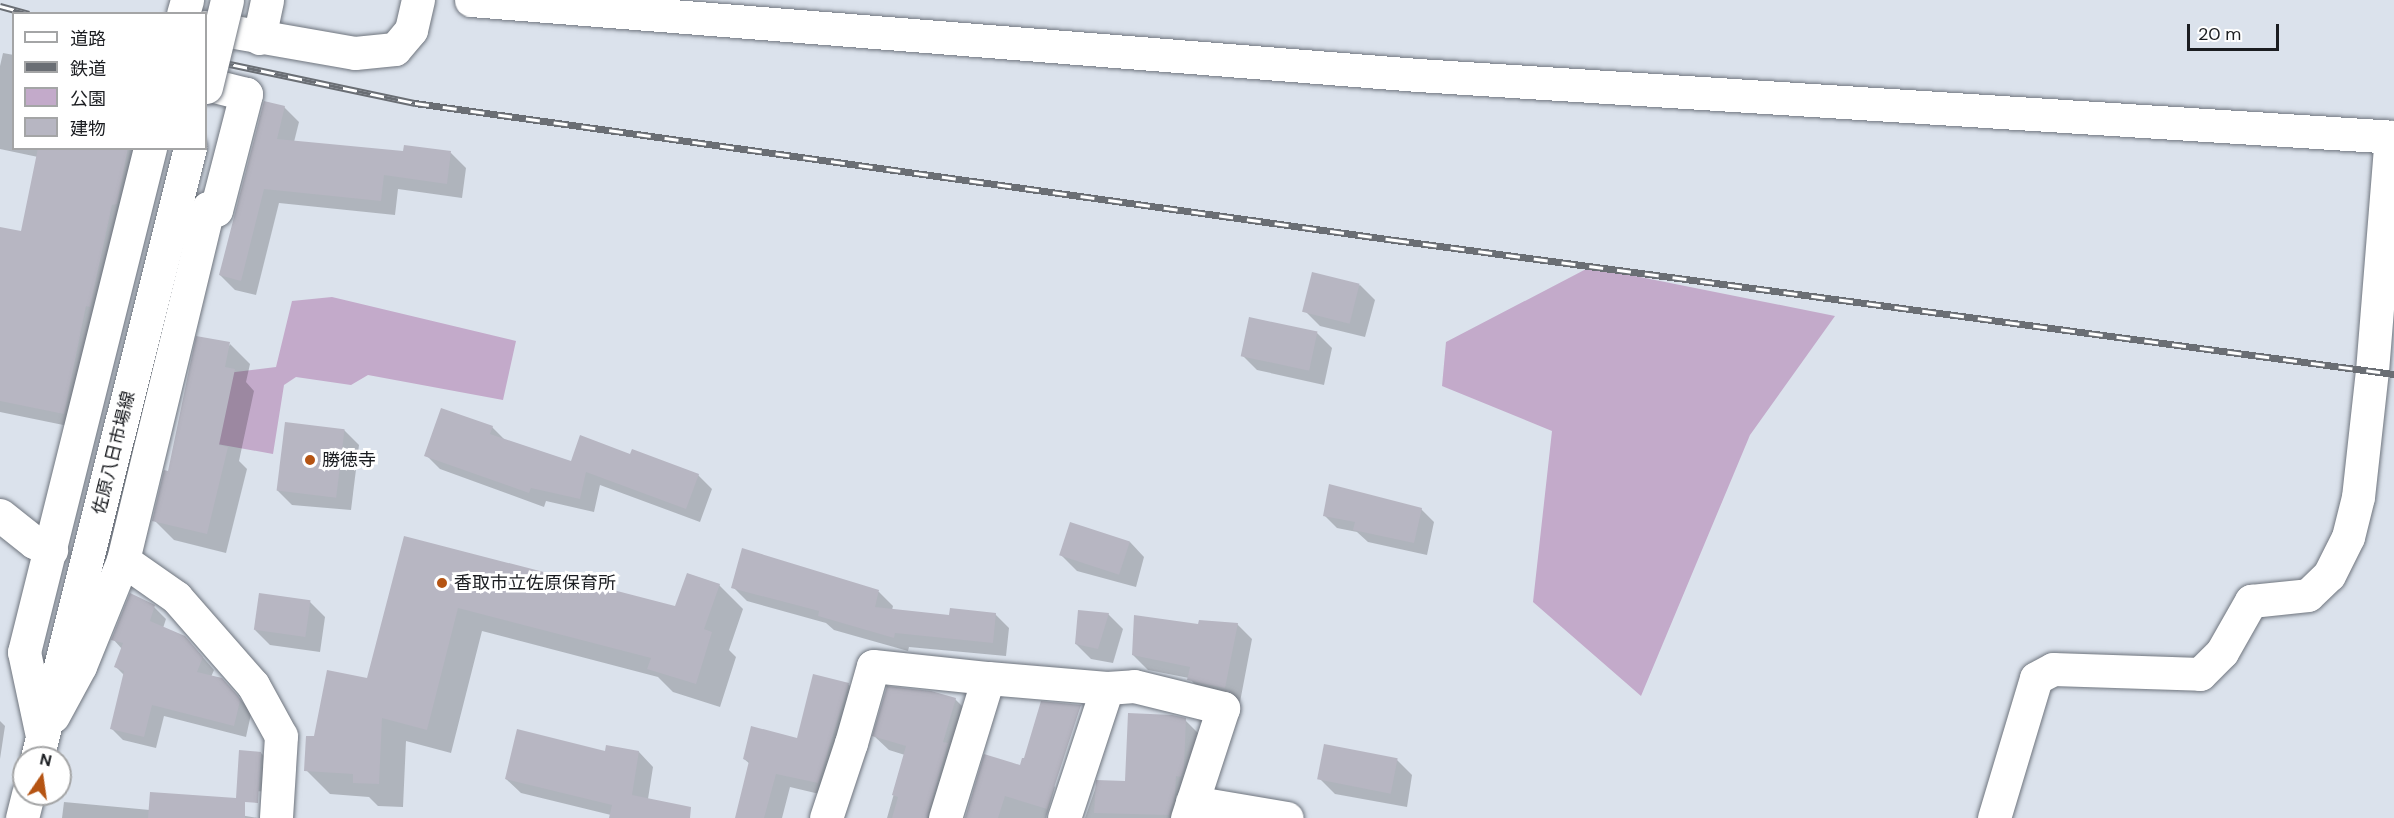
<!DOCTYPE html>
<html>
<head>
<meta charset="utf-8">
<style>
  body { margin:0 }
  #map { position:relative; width:2394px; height:818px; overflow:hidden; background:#dbe2ec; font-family:"DM Sans","Noto Sans JP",sans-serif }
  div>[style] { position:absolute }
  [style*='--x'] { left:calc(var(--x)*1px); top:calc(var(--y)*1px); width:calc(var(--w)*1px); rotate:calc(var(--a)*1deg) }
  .green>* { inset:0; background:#c3aaca }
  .shadow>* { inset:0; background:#0003 }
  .building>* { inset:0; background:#b7b6c2; transform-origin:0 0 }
  .roads { filter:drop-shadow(0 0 2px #6f757e) drop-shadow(0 0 2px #6f757e) }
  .minor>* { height:33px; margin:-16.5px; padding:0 16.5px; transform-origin:16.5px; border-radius:16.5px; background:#fff }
  .major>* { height:33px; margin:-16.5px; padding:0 16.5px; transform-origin:16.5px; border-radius:16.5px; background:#fff }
  .rail>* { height:7px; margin-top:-3.5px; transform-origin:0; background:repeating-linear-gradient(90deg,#fff 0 14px,#6a6e74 0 28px); box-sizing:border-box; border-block:2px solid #6a6e74 }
  .bridges { filter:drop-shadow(0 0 2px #6f757e) drop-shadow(0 0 2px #6f757e) }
  .major-bridge>* { height:33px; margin:-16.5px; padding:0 16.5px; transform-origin:16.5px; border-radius:16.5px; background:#fff }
  .dots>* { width:16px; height:16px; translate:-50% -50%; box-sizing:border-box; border:3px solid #fff; border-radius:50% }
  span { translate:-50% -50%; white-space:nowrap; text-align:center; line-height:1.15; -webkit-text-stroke:6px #fff; paint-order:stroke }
  .street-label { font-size:18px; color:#1b1d21 }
  .poi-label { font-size:18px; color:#1b1d21 }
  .left { translate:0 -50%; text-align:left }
  .legend { position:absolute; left:12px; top:12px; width:195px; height:138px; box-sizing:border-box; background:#fff; border:2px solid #a4a5a6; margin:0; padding:8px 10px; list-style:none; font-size:18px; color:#1b1d21 }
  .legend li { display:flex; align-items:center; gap:12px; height:30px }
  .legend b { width:30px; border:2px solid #a4a5a6 }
  .north { position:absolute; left:12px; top:746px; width:60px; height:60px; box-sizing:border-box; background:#fff; border:2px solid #a4a5a6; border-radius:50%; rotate:13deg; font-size:16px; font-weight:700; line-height:24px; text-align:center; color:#1b1d21 }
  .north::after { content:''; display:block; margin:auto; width:21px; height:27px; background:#b55413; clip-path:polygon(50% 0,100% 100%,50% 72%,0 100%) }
  .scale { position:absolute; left:2187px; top:24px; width:92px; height:27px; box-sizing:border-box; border:3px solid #1b1d21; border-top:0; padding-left:8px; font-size:18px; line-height:21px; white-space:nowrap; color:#1b1d21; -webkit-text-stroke:4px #fff; paint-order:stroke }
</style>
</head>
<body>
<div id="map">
  <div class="green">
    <div style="clip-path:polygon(1590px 267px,1835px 316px,1750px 435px,1641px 696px,1533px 602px,1552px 431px,1442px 386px,1446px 342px)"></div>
    <div style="clip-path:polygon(332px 297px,516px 341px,503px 400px,368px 375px,351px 385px,296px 377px,284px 385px,273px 454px,217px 444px,227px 373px,276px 367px,292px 301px)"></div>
  </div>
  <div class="shadow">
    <div style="clip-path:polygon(3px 53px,14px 55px,14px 148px,147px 148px,78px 428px,0 412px,0 228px,22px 233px,38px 157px,0 149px,0 66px)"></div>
    <div style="clip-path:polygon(284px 107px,299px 122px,294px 142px,404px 153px,451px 153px,466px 168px,462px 198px,398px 189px,395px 215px,279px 203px,256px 295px,235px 290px,220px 275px)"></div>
    <div style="clip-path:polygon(1360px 285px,1375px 300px,1365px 337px,1320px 326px,1305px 311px)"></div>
    <div style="clip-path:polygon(1317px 333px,1332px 348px,1324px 385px,1257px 370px,1242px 355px)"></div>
    <div style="clip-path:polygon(230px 344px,250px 364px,246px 382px,254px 391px,239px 461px,247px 469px,226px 553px,174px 540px,154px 520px,169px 473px)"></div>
    <div style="clip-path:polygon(492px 427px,506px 441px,571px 463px,631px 456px,698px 475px,712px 489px,700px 522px,600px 485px,594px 512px,546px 501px,544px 507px,440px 469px,426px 455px)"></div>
    <div style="clip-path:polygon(344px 430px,359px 445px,351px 510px,292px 505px,277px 490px)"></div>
    <div style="clip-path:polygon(1421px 509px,1434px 522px,1427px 555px,1368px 542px,1357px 532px,1337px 528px,1324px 515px)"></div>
    <div style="clip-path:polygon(405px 538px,676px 608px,719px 585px,743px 609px,729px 650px,736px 657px,720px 707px,673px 692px,658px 677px,482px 631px,451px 753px,406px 741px,403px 807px,378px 806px,369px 797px,330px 794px,306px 770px,315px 738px,368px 680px)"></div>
    <div style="clip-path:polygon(1130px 542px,1144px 557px,1136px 587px,1077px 571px,1062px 556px)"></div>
    <div style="clip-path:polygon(743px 550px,879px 592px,893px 606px,892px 610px,951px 616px,995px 614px,1009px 628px,1006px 656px,909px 647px,908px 651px,834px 630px,826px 623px,747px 601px,733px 587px)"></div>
    <div style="clip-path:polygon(310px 602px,325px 617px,320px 652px,270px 645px,255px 630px)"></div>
    <div style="clip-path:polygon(154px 607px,166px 619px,163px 628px,185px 637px,214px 670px,211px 677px,234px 692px,249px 709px,251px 714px,246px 737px,164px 716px,156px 748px,123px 740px,111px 728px,125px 676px,116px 667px,122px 649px,113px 639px)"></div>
    <div style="clip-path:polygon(1108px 614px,1123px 629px,1113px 663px,1091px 659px,1076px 644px)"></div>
    <div style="clip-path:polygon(1237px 624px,1252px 639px,1240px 702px,1204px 694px,1189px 678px,1148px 670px,1133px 655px,1199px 626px)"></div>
    <div style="clip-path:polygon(848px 684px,862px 698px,832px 797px,790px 787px,782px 818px,737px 818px,750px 764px,744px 759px,798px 739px)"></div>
    <div style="clip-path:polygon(955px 699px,970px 714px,944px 818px,887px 818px,905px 755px,889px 750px,874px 736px)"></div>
    <div style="clip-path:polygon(1185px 720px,1199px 734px,1186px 818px,1085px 818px,1098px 781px,1126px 783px)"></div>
    <div style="clip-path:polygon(0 721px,5px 726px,0 759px)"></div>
    <div style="clip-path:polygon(606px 752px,639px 752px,653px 767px,648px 799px,661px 818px,611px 818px,611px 815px,521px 793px,506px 779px)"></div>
    <div style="clip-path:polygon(261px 753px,276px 768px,274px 792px,254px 791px)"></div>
    <div style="clip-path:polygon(1397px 760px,1412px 775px,1407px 807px,1335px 794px,1320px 779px)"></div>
    <div style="clip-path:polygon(1041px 773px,1055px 787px,1046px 818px,966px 818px)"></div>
    <div style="clip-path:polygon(64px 802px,150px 810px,188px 806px,258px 818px,62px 818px)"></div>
  </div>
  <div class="building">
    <div style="clip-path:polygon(264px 101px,285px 106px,277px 139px,403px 151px,404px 145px,451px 151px,447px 184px,384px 175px,381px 201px,264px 189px,241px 281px,219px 275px)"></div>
    <div style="clip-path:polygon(38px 148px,128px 148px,117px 204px,112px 205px,90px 307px,86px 306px,64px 414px,0 401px,0 227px,21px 231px)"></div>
    <div style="left:1312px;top:272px;width:49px;height:41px;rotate:14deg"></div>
    <div style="left:1249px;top:317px;width:70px;height:40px;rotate:12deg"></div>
    <div style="clip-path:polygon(196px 336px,230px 342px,225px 367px,235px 369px,219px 445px,228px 447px,207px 534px,152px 521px,164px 470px,168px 471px)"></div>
    <div style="clip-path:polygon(441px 408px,493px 426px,490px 434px,571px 461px,580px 435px,630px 454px,632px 449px,699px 474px,686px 509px,586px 472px,580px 499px,531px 488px,529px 493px,424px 456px)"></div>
    <div style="left:285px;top:422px;width:60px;height:69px;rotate:7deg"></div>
    <div style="clip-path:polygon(1329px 484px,1422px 508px,1414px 543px,1353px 530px,1355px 522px,1323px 516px)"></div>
    <div style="left:1070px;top:522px;width:63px;height:35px;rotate:18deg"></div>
    <div style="clip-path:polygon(404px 536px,675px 606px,687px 573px,720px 584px,704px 629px,712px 632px,696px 684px,647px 669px,651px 658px,458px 608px,427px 730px,382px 718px,379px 784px,353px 783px,353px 774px,304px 771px,306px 736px,314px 736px,327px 670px,367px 678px)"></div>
    <div style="clip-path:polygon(742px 548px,879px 590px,875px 607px,949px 615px,950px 608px,996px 613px,993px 643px,895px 633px,894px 638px,818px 616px,819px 611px,731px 588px)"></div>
    <div style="clip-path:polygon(130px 593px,155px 605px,150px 621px,185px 636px,203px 657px,197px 672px,222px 678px,238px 696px,240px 701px,234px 726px,152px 705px,144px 737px,110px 729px,124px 671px,114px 667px,123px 643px,111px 640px)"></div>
    <div style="left:259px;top:593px;width:52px;height:37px;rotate:8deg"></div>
    <div style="clip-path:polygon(1078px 610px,1109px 613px,1098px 649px,1075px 644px)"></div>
    <div style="clip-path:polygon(1134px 615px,1198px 624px,1199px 620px,1238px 623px,1225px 688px,1187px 680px,1190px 667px,1132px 655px)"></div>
    <div style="clip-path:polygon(813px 674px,849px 683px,818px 783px,776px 774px,764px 818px,735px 818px,749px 761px,743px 759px,751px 726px,797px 738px)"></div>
    <div style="clip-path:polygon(887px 686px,931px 691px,956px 698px,943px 742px,948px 743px,927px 818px,892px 818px,898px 797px,892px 795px,906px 746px,872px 736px)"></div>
    <div style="clip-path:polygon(1041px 701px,1081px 705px,1047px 809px,1005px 796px,998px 818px,965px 818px,984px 754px,1020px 765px,1022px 758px,1024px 758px)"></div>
    <div style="clip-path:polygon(1128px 713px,1172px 715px,1186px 718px,1184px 768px,1181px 777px,1176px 776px,1175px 795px,1169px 815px,1094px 813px,1096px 780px,1125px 781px)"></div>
    <div style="clip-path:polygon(517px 729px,605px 751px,606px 745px,639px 751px,632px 795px,691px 807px,690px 818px,609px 818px,612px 805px,505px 779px)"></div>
    <div style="left:1324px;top:744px;width:75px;height:36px;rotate:11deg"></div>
    <div style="clip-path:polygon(239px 750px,261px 752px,258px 803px,245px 802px,245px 818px,148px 818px,150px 792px,236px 798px)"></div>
  </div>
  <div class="roads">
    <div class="minor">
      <div style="--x:471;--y:0;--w:950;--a:4.53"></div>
      <div style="--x:1418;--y:75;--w:978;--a:3.63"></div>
      <div style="--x:183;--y:14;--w:15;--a:-74"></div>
      <div style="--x:206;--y:27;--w:151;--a:9.9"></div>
      <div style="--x:355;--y:53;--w:40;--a:-5.7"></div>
      <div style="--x:395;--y:49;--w:25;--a:-50"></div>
      <div style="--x:411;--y:30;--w:31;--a:-77"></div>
      <div style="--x:259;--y:38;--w:39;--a:-78"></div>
      <div style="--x:0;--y:515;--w:43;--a:38.5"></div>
      <div style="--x:34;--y:542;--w:19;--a:25"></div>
      <div style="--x:123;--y:560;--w:65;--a:34.9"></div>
      <div style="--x:176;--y:597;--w:117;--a:48.8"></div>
      <div style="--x:253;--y:685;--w:58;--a:61.2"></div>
      <div style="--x:281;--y:736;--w:82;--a:93.5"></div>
      <div style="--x:53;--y:716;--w:57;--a:-61.6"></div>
      <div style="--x:80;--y:666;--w:114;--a:-67.9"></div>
      <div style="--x:123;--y:560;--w:362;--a:-76.4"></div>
      <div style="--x:208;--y:208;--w:8;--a:14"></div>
      <div style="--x:216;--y:210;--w:120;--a:-75.5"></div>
      <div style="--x:246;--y:94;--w:41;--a:-166"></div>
      <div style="--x:42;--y:736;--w:86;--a:-102.1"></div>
      <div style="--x:24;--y:652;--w:520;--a:-75.96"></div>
      <div style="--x:1192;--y:802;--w:96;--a:9.6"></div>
      <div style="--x:826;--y:818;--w:79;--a:-71.6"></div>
      <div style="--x:851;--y:743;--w:80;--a:-74.1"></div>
      <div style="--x:873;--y:666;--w:116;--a:6"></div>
      <div style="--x:945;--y:818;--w:146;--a:-72.9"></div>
      <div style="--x:988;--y:678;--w:119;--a:4.8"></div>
      <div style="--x:1107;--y:688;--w:27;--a:-4"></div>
      <div style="--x:1134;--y:686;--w:92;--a:13.9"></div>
      <div style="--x:1223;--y:708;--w:116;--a:108.1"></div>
      <div style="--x:1064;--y:818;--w:137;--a:-71.7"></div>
      <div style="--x:1994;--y:818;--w:146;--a:-73.3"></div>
      <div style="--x:2036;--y:678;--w:19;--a:-28"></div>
      <div style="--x:2053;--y:669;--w:147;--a:1.9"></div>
      <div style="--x:2200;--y:674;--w:31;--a:-45"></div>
      <div style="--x:2222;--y:652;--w:59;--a:-60.4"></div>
      <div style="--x:2251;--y:601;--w:57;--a:-6"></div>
      <div style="--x:2308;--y:595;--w:29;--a:-44"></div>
      <div style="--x:2329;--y:575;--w:42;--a:-63.4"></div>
      <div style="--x:2348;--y:537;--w:41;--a:-76"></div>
      <div style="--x:2358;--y:497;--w:127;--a:-83.7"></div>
      <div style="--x:2372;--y:371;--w:235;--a:-85.4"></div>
    </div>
    <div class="major">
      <div style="--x:37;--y:758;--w:629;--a:-75.92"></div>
      <div style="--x:22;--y:818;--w:25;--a:-76"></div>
    </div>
  </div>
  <div class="rail">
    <div style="--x:0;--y:6;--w:30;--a:15"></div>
    <div style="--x:206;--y:59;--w:214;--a:11.9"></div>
    <div style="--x:415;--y:103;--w:990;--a:7.96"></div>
    <div style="--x:1395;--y:240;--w:1008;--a:7.64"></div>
  </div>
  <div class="bridges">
    <div class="major-bridge">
      <div style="--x:206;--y:87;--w:89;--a:-76.4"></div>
    </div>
  </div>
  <div class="dots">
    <div style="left:310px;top:460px;background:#b55413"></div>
    <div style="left:442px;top:583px;background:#b55413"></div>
  </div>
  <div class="street-label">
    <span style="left:114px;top:453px;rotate:-76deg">佐原八日市場線</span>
  </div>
  <div class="poi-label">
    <span class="left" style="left:322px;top:460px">勝徳寺</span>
    <span class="left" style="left:454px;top:583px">香取市立佐原保育所</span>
  </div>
  <ul class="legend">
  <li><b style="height:8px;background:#fff"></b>道路</li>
  <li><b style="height:8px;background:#6a6e74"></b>鉄道</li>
  <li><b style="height:16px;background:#c3aaca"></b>公園</li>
  <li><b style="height:16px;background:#b7b6c2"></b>建物</li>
  </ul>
  <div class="north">N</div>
  <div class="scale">20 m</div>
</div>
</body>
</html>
